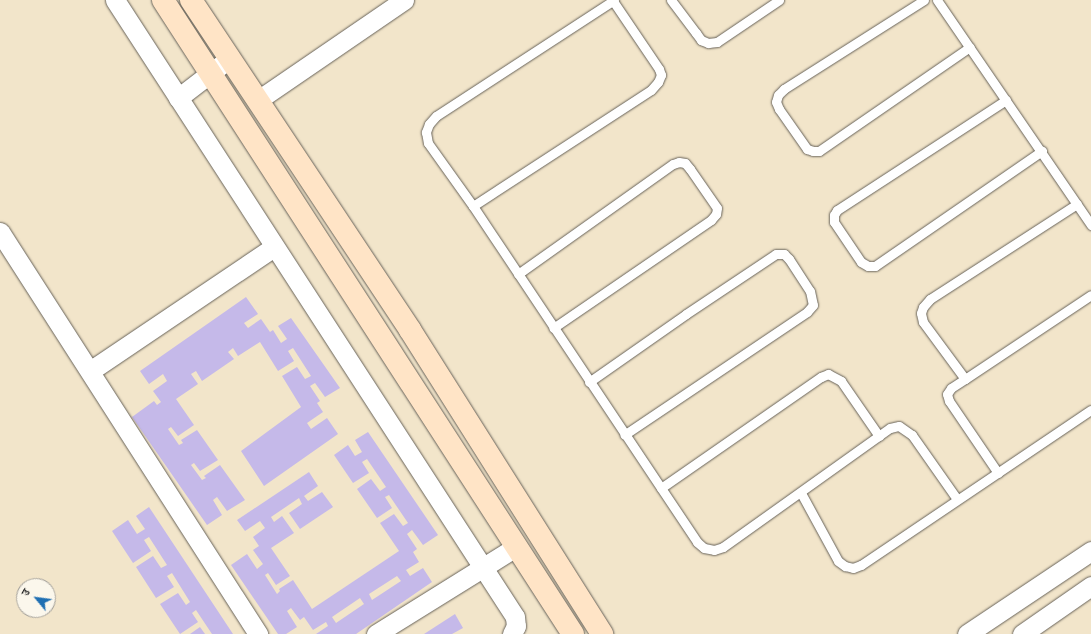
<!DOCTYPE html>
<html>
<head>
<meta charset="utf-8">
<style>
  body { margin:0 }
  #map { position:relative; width:1091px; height:634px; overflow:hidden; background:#f2e5ca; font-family:"IM FELL English","Noto Serif Devanagari",serif }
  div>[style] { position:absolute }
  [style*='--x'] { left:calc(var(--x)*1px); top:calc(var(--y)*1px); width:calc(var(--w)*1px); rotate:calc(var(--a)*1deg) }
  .building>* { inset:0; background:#c5b9e9 }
  .roads { filter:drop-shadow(0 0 1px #676259) drop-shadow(0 0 1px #676259) }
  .lane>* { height:9px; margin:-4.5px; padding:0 4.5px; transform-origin:4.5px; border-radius:4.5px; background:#fff }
  .street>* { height:19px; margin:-9.5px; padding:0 9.5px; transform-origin:9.5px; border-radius:9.5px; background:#fff }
  .secondary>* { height:22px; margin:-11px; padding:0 11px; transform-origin:11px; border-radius:11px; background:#ffe4c6 }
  span { translate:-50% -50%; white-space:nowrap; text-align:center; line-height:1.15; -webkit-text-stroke:3px #fbf7ec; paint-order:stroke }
  .north { position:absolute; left:16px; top:578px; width:40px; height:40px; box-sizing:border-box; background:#fbf7ec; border:1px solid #a29f99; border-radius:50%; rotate:299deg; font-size:11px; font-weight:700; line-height:16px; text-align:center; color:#1c1c1c }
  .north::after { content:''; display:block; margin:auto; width:14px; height:18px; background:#1f6fb2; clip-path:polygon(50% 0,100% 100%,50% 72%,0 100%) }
</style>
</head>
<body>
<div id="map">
  <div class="building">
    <div style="clip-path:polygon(246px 297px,258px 314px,244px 323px,248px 328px,261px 319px,270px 332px,273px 330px,281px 343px,287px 339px,278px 326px,291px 318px,340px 388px,325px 397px,315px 383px,310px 386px,320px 401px,317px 403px,323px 412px,307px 423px,311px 429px,327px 418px,338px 434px,264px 486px,241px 451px,301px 407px,282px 376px,297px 367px,305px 379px,311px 376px,293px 348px,288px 351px,294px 361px,278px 371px,260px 342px,238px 356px,233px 348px,228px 352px,234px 359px,202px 381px,196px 371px,191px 374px,198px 384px,176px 399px,194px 425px,178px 436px,171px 427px,168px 429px,179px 445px,183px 443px,181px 440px,197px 430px,218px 460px,200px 471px,194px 463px,191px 465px,202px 480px,206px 478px,204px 476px,220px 465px,245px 500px,227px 511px,217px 497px,213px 500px,222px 515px,207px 525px,132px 417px,154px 401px,157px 405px,161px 402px,153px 391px,167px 381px,163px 374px,149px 384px,140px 371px)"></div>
    <div style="clip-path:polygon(evenodd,368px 432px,438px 535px,423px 545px,412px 530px,407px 534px,417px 549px,413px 552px,419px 562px,406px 570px,410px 576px,423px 568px,432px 582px,356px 634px,316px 634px,328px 626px,326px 622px,313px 630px,304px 617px,300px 620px,291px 608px,287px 611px,297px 627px,286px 634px,278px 634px,231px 565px,247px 554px,257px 569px,263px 564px,253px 550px,259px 546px,253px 537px,265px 528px,260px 521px,245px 531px,237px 520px,309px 472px,318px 486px,304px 496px,308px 501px,322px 492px,333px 507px,300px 529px,289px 513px,302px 504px,299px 498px,271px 517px,274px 522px,282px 516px,294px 533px,271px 548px,290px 576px,276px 585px,268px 573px,265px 575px,277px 594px,280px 591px,279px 589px,293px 580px,312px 609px,399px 551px,380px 523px,394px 514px,403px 526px,408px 523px,389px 495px,385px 497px,392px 508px,377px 518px,357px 489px,371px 479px,380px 491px,386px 487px,367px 459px,362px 462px,369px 473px,353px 483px,334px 455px,348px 445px,355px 456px,362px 452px,355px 440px,368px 432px,397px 576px,401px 581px,372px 600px,369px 594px,397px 576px,368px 432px,360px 598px,364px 604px,336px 623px,332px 617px,360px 598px)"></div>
    <div style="clip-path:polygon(149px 507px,233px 634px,212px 634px,196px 610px,192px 613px,198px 622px,180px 634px,160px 604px,178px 593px,186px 605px,190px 602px,172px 573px,167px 576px,174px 587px,156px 598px,136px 567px,153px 556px,161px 568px,167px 565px,149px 537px,144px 540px,151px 551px,133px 563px,112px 531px,128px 520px,137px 534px,145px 529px,136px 516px)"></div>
    <div style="clip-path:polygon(455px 614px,463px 628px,452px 634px,424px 634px)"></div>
    <div style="clip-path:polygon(200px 627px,205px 634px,190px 634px)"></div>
  </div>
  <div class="roads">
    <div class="lane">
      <div style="--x:614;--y:0;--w:212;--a:146.9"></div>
      <div style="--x:436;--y:116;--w:11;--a:131"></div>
      <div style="--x:429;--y:124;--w:9;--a:111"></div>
      <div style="--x:426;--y:132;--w:11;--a:80"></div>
      <div style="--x:428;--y:143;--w:77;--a:54.5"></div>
      <div style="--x:473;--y:206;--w:404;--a:56.3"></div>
      <div style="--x:697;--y:542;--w:9;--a:41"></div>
      <div style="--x:704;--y:548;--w:10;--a:11"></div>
      <div style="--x:714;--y:550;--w:9;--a:-18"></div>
      <div style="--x:723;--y:547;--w:205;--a:-35.5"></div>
      <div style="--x:890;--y:428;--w:9;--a:-13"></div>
      <div style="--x:899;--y:426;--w:16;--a:35"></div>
      <div style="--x:912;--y:435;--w:78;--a:54.9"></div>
      <div style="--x:671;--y:0;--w:41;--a:52.9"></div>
      <div style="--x:696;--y:33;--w:9;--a:54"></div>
      <div style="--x:701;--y:40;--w:8;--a:23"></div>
      <div style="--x:708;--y:43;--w:9;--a:-6"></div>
      <div style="--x:717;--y:42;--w:75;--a:-34.1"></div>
      <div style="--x:924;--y:0;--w:166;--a:147.6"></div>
      <div style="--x:784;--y:89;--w:8;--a:135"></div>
      <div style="--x:778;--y:95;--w:7;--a:106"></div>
      <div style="--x:776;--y:102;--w:8;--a:67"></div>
      <div style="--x:779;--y:109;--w:49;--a:55"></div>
      <div style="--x:807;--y:149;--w:6;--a:18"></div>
      <div style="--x:813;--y:151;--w:6;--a:0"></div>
      <div style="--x:819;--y:151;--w:183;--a:-34.6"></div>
      <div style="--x:937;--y:0;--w:273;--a:55.6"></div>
      <div style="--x:1006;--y:100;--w:202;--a:146.9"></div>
      <div style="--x:837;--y:210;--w:6;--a:121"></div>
      <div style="--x:834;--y:215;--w:7;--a:90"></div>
      <div style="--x:834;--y:222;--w:48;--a:56"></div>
      <div style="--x:861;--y:262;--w:8;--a:30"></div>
      <div style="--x:868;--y:266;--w:7;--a:0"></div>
      <div style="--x:875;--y:266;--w:203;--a:-34.6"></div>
      <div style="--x:473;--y:206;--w:212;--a:-33.1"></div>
      <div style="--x:651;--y:90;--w:11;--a:-49"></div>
      <div style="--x:658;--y:82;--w:8;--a:-67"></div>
      <div style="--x:661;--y:75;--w:6;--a:-108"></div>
      <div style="--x:659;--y:69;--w:82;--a:-124.1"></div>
      <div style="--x:518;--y:274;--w:190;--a:-35.4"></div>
      <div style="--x:673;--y:164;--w:6;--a:-18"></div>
      <div style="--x:679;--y:162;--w:6;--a:9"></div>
      <div style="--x:685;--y:163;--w:8;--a:50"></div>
      <div style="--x:690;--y:169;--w:47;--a:55.3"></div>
      <div style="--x:717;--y:208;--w:6;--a:99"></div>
      <div style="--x:716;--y:214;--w:8;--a:130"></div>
      <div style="--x:711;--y:220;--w:191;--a:145.6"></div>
      <div style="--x:965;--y:379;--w:71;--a:-126.4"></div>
      <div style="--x:923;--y:322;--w:9;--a:-103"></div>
      <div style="--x:921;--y:313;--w:6;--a:-72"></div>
      <div style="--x:923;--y:307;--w:11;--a:-49"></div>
      <div style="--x:930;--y:299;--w:175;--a:-32.9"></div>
      <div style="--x:589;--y:382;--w:118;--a:-35"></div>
      <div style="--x:686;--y:314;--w:108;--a:-33.7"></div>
      <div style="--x:776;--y:254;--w:8;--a:0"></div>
      <div style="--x:784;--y:254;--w:7;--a:45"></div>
      <div style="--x:789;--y:259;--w:38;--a:57"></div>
      <div style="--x:810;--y:291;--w:14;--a:78"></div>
      <div style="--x:813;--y:305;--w:9;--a:131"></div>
      <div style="--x:807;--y:312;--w:220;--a:146.1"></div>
      <div style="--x:998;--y:473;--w:87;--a:-124.2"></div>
      <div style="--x:949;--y:401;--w:7;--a:-106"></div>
      <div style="--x:947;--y:394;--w:7;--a:-56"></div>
      <div style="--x:951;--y:388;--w:17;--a:-33"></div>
      <div style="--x:965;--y:379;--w:151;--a:-33.7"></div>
      <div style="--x:661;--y:488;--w:195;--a:-34.8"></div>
      <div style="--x:821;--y:377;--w:8;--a:-23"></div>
      <div style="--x:828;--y:374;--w:15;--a:28"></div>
      <div style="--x:841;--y:381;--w:67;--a:55.4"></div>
      <div style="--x:801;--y:493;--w:77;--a:61.4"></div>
      <div style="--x:838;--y:561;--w:9;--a:36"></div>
      <div style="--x:845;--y:566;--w:8;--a:14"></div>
      <div style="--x:853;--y:568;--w:9;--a:-21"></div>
      <div style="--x:861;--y:565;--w:277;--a:-34"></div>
    </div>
    <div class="street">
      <div style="--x:115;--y:0;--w:735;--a:57.04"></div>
      <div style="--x:515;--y:617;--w:9;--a:84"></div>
      <div style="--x:516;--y:626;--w:9;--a:117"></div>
      <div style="--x:178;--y:98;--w:66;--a:-37.6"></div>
      <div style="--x:258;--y:100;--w:177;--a:-34.4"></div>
      <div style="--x:0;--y:232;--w:478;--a:57.3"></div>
      <div style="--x:90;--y:371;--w:222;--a:-34"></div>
      <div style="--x:376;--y:634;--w:165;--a:-31.9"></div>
      <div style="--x:967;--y:634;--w:149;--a:-33.8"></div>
      <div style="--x:1022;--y:634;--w:84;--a:-34.8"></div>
    </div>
    <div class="secondary">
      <div style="--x:163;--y:0;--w:755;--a:57.11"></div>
      <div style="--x:191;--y:0;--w:396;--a:56.4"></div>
      <div style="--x:410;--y:330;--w:360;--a:57.7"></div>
    </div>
  </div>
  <div class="north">उ</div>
</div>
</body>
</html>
